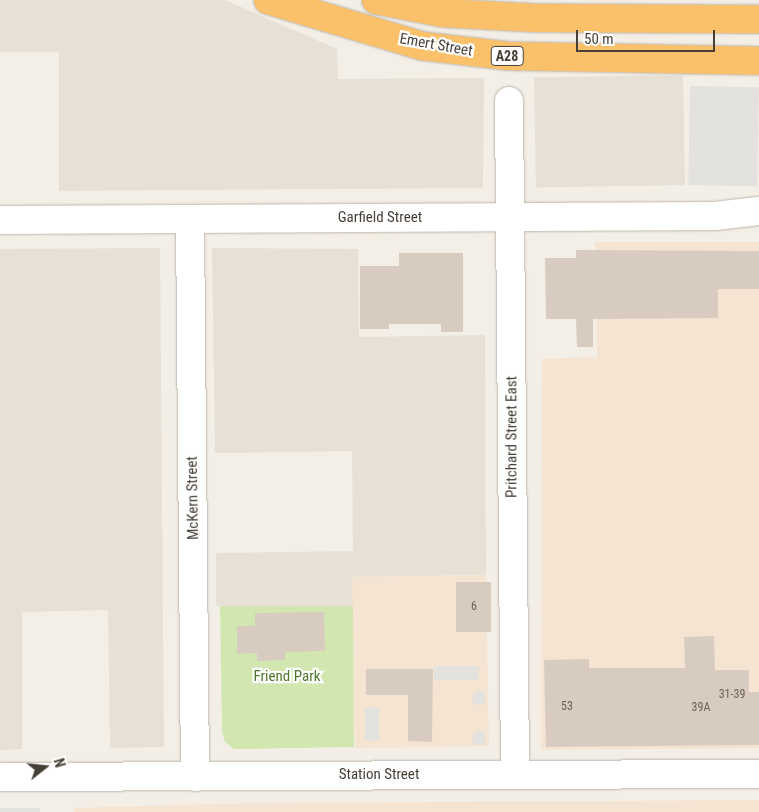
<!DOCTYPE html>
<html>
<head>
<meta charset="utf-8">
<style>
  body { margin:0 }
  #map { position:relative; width:759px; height:812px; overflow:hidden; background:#f3efe7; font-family:"Roboto Condensed",sans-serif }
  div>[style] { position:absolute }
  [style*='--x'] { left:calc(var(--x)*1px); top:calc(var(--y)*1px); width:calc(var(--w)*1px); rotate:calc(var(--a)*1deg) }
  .residential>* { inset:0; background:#e7e0d5; transform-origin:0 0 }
  .commercial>* { inset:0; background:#f5e4d2; transform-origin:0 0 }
  .green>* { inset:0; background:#d2e7b0 }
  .parking>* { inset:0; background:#e4e2df; transform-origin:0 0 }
  .round { border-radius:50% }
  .building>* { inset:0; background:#d8ccc0; transform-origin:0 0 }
  .roads { filter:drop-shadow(0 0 1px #bfb6aa) drop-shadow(0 0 1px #bfb6aa) }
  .minor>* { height:28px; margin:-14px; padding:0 14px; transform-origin:14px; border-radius:14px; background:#fff }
  .highway>* { height:28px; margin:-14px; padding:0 14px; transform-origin:14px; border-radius:14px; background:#fbc06a }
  span { translate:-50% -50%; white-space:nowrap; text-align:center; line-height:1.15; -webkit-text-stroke:4.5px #fff; paint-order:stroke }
  .number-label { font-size:12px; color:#6a6258 }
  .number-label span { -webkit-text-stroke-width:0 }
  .shield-label span { padding:1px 4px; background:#fff; border:1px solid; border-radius:4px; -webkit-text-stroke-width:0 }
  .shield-label { font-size:14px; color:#463f36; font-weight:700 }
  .street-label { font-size:15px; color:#463f36 }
  .park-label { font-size:15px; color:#4d772a }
  .north { position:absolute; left:20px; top:742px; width:50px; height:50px; -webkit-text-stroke:4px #fff; paint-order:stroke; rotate:74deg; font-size:14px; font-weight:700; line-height:20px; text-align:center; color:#463f36 }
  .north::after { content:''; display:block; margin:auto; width:18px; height:22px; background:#463f36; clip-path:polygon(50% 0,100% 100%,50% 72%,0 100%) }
  .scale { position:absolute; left:576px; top:30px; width:139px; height:22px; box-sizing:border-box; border:2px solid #463f36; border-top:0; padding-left:6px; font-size:15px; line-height:18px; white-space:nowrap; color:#463f36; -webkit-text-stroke:4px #fff; paint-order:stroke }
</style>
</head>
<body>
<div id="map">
  <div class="residential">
    <div style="clip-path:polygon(0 0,225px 0,337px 49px,338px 79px,484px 78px,483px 188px,59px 191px,59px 52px,0 52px)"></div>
    <div style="left:683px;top:75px;width:110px;height:149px;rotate:89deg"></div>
    <div style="clip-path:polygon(160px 248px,164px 747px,110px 748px,108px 610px,22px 612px,22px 749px,0 750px,0 249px)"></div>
    <div style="clip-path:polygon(212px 248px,358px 249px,359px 337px,485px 335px,486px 575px,353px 577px,353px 606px,216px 606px,216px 553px,353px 551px,352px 451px,215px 453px)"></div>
  </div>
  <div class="commercial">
    <div style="clip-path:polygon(595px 242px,759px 242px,759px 748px,541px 750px,542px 359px,597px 357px)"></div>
    <div style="left:486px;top:575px;width:171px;height:134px;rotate:89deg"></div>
    <div style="clip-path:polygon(759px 800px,759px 812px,74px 812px,74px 808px,252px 803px)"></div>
  </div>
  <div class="green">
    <div style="clip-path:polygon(220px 606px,353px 606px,354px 747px,234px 749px,225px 742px,222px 732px)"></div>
  </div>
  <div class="parking">
    <div style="left:690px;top:86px;width:69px;height:99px;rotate:1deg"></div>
    <div style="left:434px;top:666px;width:45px;height:14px"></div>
    <div class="round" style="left:472px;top:691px;width:14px;height:14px"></div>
    <div style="left:365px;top:707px;width:14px;height:34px"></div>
    <div class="round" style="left:472px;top:731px;width:14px;height:14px"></div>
    <div style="left:0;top:808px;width:40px;height:4px"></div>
  </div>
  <div class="building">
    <div style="clip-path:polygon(576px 250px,759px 251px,759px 289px,718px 289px,718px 318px,593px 319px,593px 347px,577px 347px,576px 319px,546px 319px,545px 258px,576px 258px)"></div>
    <div style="clip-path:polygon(399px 253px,463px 253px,463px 332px,441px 332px,441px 324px,389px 324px,389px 329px,360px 329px,360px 266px,399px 266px)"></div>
    <div style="left:456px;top:582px;width:35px;height:50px"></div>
    <div style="clip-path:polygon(324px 612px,325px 651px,285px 652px,285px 660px,257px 661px,257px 653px,237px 654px,237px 626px,255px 626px,255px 613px)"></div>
    <div style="clip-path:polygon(714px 636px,715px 670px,749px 670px,749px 692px,759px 692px,759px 745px,546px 747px,544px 660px,589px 659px,589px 668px,685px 668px,684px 637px)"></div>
    <div style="clip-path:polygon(366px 669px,433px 669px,432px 742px,408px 741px,408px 695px,366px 695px)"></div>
  </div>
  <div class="roads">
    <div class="minor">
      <div style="--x:509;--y:101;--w:673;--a:89.49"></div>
      <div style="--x:190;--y:219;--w:558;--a:89.49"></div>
      <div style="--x:0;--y:220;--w:715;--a:-0.32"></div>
      <div style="--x:715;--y:216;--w:44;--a:-6.5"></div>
      <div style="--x:0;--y:777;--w:759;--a:-0.23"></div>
    </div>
    <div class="highway">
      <div style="--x:268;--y:0;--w:161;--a:16.6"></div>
      <div style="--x:422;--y:46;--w:87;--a:6.6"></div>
      <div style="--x:508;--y:56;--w:251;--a:1.1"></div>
      <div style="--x:376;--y:0;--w:68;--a:11"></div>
      <div style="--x:443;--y:13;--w:93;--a:3.1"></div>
      <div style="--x:536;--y:18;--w:223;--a:0.3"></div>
    </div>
  </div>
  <div class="number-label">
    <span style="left:474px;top:607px">6</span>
    <span style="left:732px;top:695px">31-39</span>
    <span style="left:567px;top:707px">53</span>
    <span style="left:701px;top:708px">39A</span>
  </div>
  <div class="shield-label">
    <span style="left:507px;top:56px">A28</span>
  </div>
  <div class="street-label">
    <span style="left:436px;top:45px;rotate:10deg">Emert Street</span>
    <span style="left:380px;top:218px">Garfield Street</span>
    <span style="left:512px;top:437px;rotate:-90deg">Pritchard Street East</span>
    <span style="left:193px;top:498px;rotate:-91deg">McKern Street</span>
    <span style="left:379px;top:775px">Station Street</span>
  </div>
  <div class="park-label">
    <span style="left:287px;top:677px">Friend Park</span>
  </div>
  <div class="north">N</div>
  <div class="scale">50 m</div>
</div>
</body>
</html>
